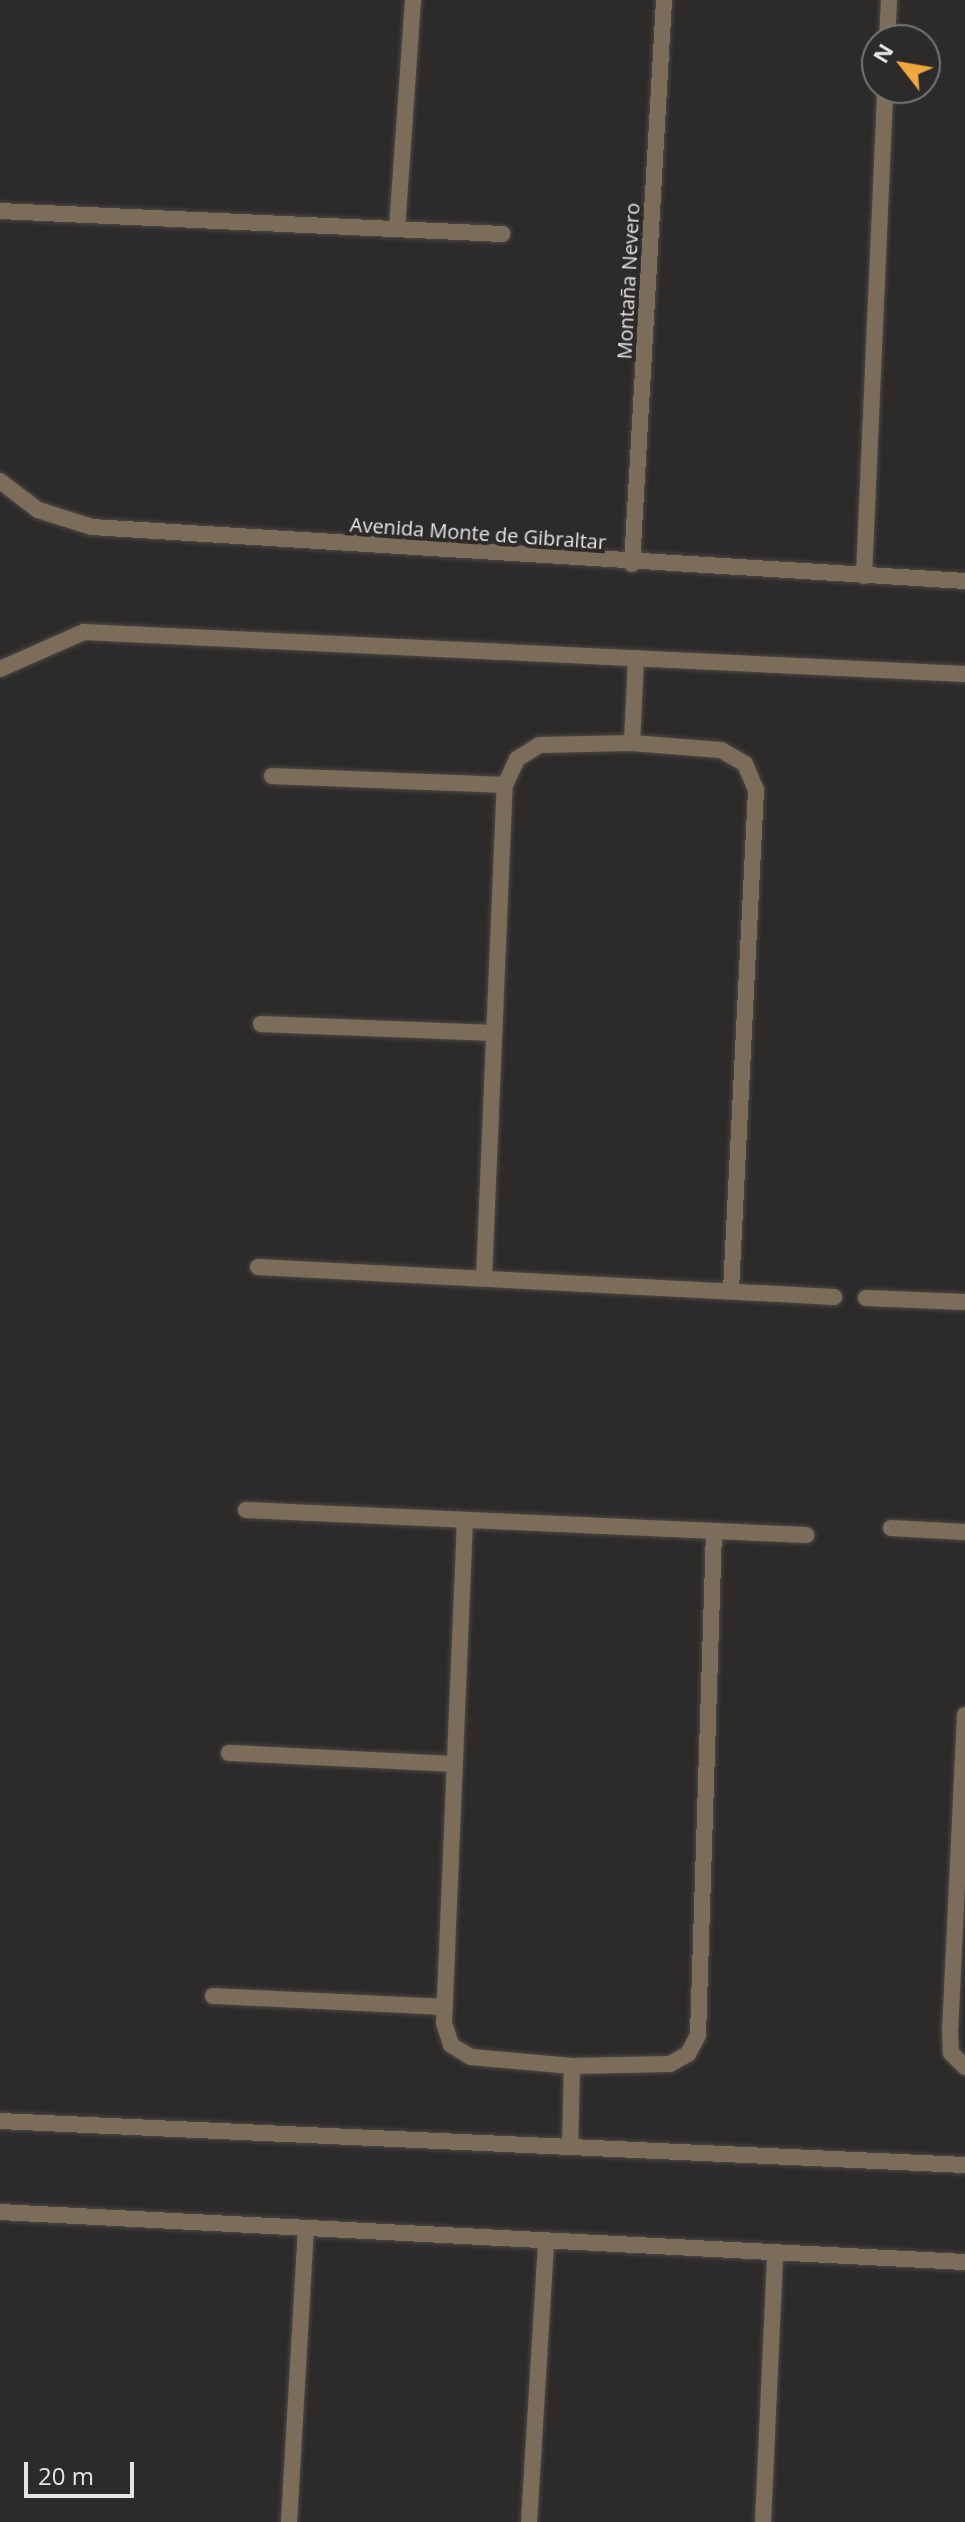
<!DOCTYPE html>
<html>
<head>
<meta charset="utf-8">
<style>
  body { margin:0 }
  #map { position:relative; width:965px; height:2522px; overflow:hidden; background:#2d2b29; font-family:"Open Sans",sans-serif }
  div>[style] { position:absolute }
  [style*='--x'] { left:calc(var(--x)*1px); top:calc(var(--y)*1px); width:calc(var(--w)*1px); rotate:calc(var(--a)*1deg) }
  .roads { filter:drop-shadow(0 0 2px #4b4947) drop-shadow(0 0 2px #4b4947) }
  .minor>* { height:16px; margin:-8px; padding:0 8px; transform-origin:8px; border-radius:8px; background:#7c6d5b }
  span { translate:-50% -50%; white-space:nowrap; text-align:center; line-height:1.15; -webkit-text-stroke:8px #2d2b29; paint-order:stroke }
  .street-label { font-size:20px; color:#e6e5e3 }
  .north { position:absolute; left:861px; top:24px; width:80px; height:80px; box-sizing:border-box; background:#2d2b29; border:2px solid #777573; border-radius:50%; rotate:301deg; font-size:22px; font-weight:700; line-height:32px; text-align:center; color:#e6e5e3 }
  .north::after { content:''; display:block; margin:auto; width:28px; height:36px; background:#efa73e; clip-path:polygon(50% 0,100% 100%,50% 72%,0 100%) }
  .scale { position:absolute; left:24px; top:2462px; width:110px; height:36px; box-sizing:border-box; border:4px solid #e6e5e3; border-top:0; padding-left:10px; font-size:24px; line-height:28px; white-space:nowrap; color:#e6e5e3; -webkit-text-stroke:6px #2d2b29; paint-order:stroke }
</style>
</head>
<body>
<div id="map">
  <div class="roads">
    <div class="minor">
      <div style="--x:887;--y:40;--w:40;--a:-87.1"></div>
      <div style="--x:0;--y:211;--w:503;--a:2.62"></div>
      <div style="--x:397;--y:229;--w:230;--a:-86"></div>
      <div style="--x:0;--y:481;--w:48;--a:37.3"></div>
      <div style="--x:38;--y:510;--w:57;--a:17.5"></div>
      <div style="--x:92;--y:527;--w:875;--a:3.54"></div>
      <div style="--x:632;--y:564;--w:565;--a:-86.75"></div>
      <div style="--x:864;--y:576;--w:488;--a:-87.5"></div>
      <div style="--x:0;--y:669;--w:92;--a:-23.8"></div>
      <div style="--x:84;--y:632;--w:882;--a:2.73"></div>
      <div style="--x:632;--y:743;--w:85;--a:-87.3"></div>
      <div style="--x:272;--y:776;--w:233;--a:2.2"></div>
      <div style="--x:261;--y:1024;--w:233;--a:2.2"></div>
      <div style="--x:258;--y:1267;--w:577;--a:2.98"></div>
      <div style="--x:484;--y:1278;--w:493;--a:-87.6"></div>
      <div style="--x:505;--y:785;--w:29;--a:-65"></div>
      <div style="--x:517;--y:759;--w:26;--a:-32"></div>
      <div style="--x:539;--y:745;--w:93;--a:-1.2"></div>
      <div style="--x:632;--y:743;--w:89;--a:4.5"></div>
      <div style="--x:721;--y:750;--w:28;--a:30"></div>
      <div style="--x:745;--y:764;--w:28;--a:67"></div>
      <div style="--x:756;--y:790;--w:502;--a:92.86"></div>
      <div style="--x:866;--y:1298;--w:99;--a:2.3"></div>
      <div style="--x:246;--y:1510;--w:561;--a:2.56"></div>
      <div style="--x:465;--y:1520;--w:503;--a:92.39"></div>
      <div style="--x:444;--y:2023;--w:23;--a:72"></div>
      <div style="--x:451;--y:2045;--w:23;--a:31"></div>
      <div style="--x:471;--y:2057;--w:101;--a:5.1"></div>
      <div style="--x:572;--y:2066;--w:98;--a:-1.2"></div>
      <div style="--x:670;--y:2064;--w:21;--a:-29"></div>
      <div style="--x:688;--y:2054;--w:21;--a:-62"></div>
      <div style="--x:698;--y:2035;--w:504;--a:-88.18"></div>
      <div style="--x:891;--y:1528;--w:74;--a:3.1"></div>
      <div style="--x:965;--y:1715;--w:314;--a:92.7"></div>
      <div style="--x:950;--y:2029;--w:24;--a:88"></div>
      <div style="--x:951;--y:2053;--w:20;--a:45"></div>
      <div style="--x:229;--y:1753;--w:225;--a:2.8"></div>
      <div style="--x:213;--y:1996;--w:231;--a:2.7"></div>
      <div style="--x:0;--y:2121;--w:966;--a:2.61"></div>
      <div style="--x:570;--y:2147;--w:81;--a:-88.6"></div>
      <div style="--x:0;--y:2212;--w:966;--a:2.97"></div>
      <div style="--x:289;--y:2522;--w:291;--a:-86.7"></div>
      <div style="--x:529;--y:2522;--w:281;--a:-86.5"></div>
      <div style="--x:763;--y:2522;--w:269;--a:-87.4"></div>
    </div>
  </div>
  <div class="street-label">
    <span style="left:628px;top:281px;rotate:-87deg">Montaña Nevero</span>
    <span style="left:478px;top:533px;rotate:4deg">Avenida Monte de Gibraltar</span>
  </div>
  <div class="north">N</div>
  <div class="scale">20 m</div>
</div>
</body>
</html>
